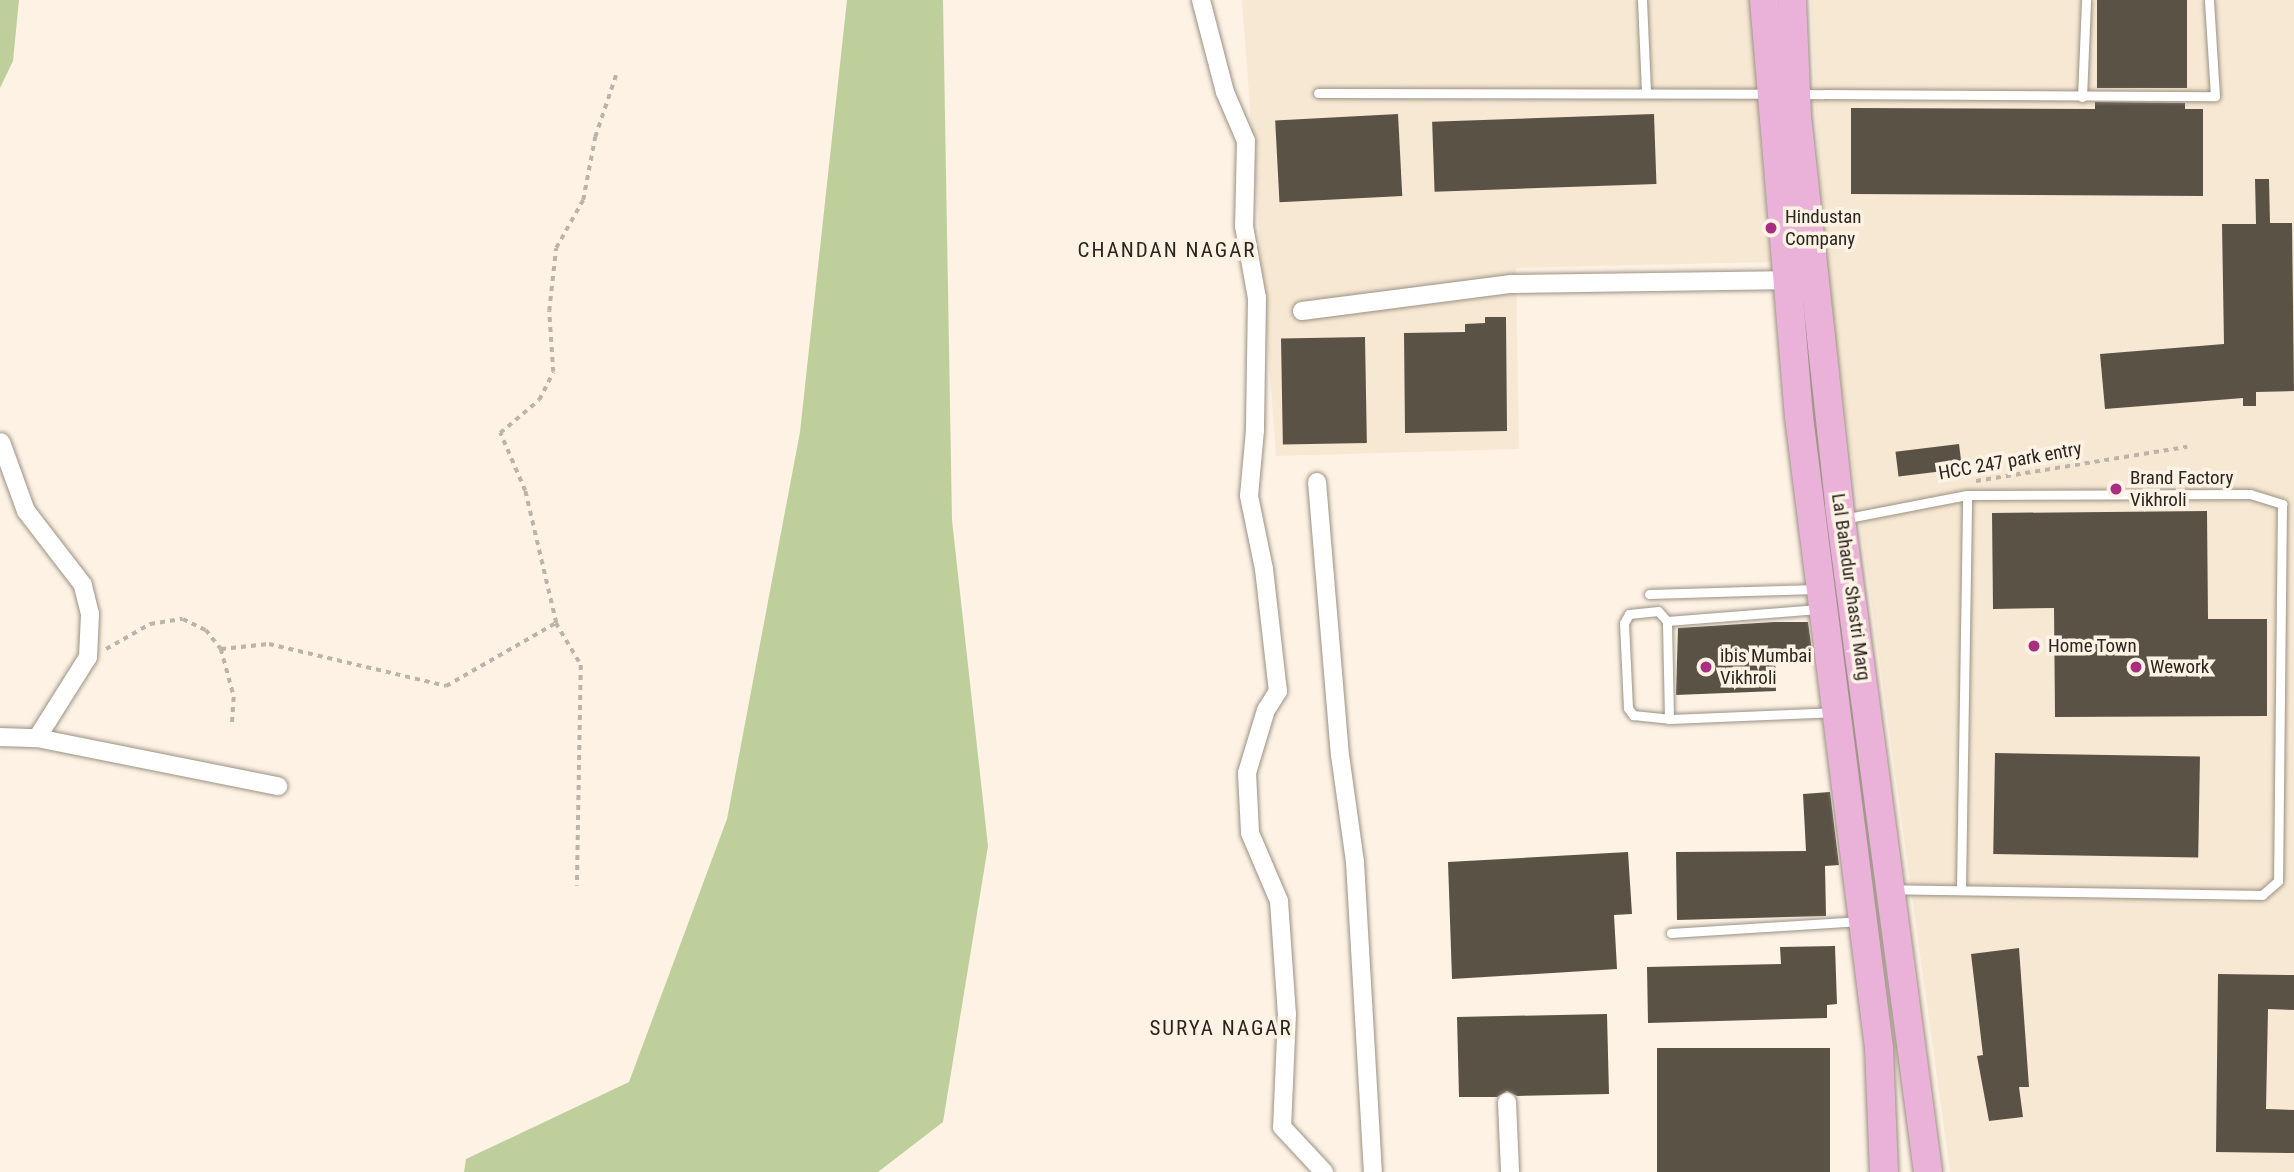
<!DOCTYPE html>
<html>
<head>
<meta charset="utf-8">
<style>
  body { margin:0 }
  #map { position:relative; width:2294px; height:1172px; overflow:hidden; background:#fdf2e4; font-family:"Roboto Condensed",sans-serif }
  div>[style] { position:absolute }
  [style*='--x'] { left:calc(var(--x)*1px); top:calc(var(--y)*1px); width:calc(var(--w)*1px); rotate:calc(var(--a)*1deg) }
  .built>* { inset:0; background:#f7e8d3 }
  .green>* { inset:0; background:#bfcf9b }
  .building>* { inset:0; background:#5b5246; transform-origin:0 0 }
  .path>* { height:3.5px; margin-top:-1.75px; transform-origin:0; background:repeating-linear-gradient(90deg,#bcb4a8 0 5px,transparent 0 10px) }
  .roads { filter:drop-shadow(0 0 2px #9a9183) drop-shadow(0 0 2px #9a9183) }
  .service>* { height:9px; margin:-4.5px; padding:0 4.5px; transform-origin:4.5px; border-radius:4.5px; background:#fff }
  .minor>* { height:18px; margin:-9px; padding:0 9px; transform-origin:9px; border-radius:9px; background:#fff }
  .primary>* { height:28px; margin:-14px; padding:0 14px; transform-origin:14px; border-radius:14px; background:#eab1d9 }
  .dots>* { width:19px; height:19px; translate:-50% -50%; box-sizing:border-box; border:4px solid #fdf2e4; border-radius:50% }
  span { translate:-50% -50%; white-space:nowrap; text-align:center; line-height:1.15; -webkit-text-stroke:7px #fdf2e4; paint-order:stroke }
  .poi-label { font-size:19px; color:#292620 }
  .left { translate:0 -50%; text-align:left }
  .street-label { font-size:19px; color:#292620 }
  .neighbourhood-label { font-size:21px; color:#292620; letter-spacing:2px }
</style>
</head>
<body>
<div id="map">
  <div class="built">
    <div style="clip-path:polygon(1242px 0,1750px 0,1770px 262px,1516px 268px,1519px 449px,1276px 456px)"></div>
    <div style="clip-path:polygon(1811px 0,2294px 0,2294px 1172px,1950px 1172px,1822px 243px)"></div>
  </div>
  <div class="green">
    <div style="clip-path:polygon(0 0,19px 0,13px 61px,0 88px)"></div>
    <div style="clip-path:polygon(847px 0,943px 0,952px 520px,988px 846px,943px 1122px,878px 1172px,464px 1172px,466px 1159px,629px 1082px,727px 819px,800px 432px)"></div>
  </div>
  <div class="building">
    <div style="left:2097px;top:0;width:90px;height:88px"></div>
    <div style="clip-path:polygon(2095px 102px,2185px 103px,2185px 109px,2203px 109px,2203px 196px,1851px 194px,1851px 108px,2095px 109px)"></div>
    <div style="left:1398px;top:114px;width:82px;height:123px;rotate:87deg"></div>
    <div style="left:1654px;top:114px;width:70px;height:222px;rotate:88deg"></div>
    <div style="clip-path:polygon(2255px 179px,2269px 179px,2270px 223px,2292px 223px,2294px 391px,2256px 392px,2256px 406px,2243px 406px,2243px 398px,2105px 409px,2100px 354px,2224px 344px,2222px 224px,2256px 224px)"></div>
    <div style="clip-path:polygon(1485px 317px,1506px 317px,1507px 431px,1405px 433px,1404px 333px,1465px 332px,1465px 324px,1485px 323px)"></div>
    <div style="left:1365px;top:337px;width:106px;height:84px;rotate:89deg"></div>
    <div style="left:1959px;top:444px;width:25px;height:64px;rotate:83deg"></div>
    <div style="clip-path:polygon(2207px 511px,2208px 619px,2267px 619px,2267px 716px,2055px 717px,2054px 608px,1993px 609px,1992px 513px)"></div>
    <div style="clip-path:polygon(1774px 622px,1808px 622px,1812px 651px,1775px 651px,1776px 691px,1676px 695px,1678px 628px)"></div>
    <div style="left:1995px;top:753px;width:205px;height:101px;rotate:1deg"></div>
    <div style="clip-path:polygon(1830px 792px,1839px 865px,1825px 866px,1826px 916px,1677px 920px,1676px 852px,1806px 851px,1803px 794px)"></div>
    <div style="clip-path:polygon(1628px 852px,1632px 914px,1614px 915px,1617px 969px,1452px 979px,1448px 862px)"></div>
    <div style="clip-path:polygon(1835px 946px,1837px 1004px,1827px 1005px,1827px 1018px,1648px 1023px,1647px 967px,1781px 964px,1780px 947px)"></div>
    <div style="clip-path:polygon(2019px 948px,2029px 1087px,2019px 1087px,2023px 1117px,1989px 1121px,1977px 1056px,1983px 1055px,1971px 954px)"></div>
    <div style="clip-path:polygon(2218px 974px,2294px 975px,2294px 1010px,2268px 1009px,2266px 1109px,2294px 1110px,2294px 1153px,2216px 1152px)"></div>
    <div style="clip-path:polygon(1607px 1014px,1609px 1094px,1517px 1096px,1507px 1091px,1497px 1097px,1459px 1097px,1457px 1017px)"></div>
    <div style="left:1830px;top:1048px;width:124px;height:173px;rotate:90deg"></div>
  </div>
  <div class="path">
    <div style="--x:1976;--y:481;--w:214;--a:-9.2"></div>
    <div style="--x:556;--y:623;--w:49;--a:59.2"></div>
    <div style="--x:581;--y:665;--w:221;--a:91"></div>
    <div style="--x:106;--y:649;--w:51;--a:-29.6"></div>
    <div style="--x:150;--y:624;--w:33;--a:-9"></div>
    <div style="--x:183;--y:619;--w:25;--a:26"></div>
    <div style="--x:206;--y:630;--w:24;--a:52"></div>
    <div style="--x:221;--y:649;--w:48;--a:-5.9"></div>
    <div style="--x:269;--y:644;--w:182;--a:13.3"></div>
    <div style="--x:446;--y:686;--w:127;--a:-29.8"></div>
    <div style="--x:556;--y:623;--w:136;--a:-103.2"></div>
    <div style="--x:525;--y:491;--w:63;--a:-113.3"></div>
    <div style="--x:500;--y:433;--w:51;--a:-40.2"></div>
    <div style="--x:539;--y:400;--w:31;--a:-63"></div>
    <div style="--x:553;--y:372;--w:61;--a:-93.8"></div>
    <div style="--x:549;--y:311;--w:63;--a:-83.7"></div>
    <div style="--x:556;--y:248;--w:55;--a:-60.6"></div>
    <div style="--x:583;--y:200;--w:64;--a:-79.2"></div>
    <div style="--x:595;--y:137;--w:69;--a:-71.3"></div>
    <div style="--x:221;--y:649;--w:50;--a:74.8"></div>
    <div style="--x:234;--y:697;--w:28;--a:94"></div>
  </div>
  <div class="roads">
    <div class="service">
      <div style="--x:1642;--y:0;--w:91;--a:87.5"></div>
      <div style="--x:1318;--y:93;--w:450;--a:0.1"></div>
      <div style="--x:1799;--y:94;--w:416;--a:0.3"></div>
      <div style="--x:2215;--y:96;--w:96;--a:-93.6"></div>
      <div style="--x:2082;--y:97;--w:97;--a:-87.6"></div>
      <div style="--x:1843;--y:519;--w:126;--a:-11"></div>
      <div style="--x:1967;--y:495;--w:283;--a:-0.2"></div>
      <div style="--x:2250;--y:494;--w:34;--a:17"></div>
      <div style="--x:2282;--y:504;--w:377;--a:90.6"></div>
      <div style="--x:2278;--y:881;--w:21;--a:139"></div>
      <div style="--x:2262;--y:895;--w:367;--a:-179.1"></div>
      <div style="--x:1649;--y:594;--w:167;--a:-1.7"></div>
      <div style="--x:1667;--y:621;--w:152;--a:-4.5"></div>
      <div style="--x:1669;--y:719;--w:98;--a:-91.2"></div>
      <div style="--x:1667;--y:621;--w:13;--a:-132"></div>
      <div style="--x:1658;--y:611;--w:29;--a:174"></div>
      <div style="--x:1629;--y:614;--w:10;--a:119"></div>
      <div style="--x:1624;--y:623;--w:85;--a:87.3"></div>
      <div style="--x:1628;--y:708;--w:9;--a:54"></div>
      <div style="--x:1633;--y:715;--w:36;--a:6"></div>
      <div style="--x:1669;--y:719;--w:165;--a:-2.4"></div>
      <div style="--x:1961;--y:888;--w:393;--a:-89.1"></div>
      <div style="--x:1671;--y:933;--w:190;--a:-3.6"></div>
    </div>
    <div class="minor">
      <div style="--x:1201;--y:0;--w:95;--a:75.4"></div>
      <div style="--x:1225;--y:92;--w:53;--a:66.8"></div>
      <div style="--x:1246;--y:141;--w:85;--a:91.3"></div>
      <div style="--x:1244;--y:226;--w:73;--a:79.8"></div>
      <div style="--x:1257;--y:298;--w:132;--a:90.9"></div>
      <div style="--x:1255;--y:430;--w:66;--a:95.2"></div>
      <div style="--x:1249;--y:496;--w:75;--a:78.4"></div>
      <div style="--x:1264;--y:569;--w:123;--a:83.5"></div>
      <div style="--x:1278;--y:691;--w:22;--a:122"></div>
      <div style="--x:1266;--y:710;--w:66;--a:106.8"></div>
      <div style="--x:1247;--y:773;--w:60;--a:87.1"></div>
      <div style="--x:1250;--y:833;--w:74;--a:66.9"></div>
      <div style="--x:1279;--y:901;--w:113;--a:86"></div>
      <div style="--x:1287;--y:1014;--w:113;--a:92.5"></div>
      <div style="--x:1282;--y:1127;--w:62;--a:47"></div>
      <div style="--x:1302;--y:311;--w:211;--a:-7.4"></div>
      <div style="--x:1511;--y:284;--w:286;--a:-0.8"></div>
      <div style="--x:1317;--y:482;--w:274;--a:85.2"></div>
      <div style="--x:1340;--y:755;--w:108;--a:82"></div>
      <div style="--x:1355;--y:862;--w:311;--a:86.7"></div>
      <div style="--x:0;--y:737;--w:37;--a:2"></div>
      <div style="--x:37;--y:738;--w:96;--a:-57.8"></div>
      <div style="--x:88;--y:657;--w:43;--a:-87.3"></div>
      <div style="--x:90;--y:614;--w:30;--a:-104"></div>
      <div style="--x:83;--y:585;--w:93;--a:-127.6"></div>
      <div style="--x:26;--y:511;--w:73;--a:-109.9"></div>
      <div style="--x:37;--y:738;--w:246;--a:11.3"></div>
      <div style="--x:1507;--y:1102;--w:70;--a:87.5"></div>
    </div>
    <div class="primary">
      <div style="--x:1764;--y:0;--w:418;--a:85.2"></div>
      <div style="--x:1799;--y:417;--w:636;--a:82.77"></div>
      <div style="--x:1879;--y:1048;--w:124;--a:87.7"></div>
      <div style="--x:1792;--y:0;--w:116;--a:87.5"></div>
      <div style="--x:1797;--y:116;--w:391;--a:83.8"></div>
      <div style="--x:1839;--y:505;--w:673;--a:82.4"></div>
    </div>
  </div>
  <div class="dots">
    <div style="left:1771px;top:228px;background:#a92e82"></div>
    <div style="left:2116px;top:489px;background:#a92e82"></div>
    <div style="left:2034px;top:646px;background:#a92e82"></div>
    <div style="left:1706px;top:667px;background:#a92e82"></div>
    <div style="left:2136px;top:667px;background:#a92e82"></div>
  </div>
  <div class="poi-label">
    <span class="left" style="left:1785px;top:228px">Hindustan<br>Company</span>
    <span class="left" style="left:2130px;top:489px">Brand Factory<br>Vikhroli</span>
    <span class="left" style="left:2048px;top:646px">Home Town</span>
    <span class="left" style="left:1720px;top:667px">ibis Mumbai<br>Vikhroli</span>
    <span class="left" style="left:2150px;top:667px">Wework</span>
  </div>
  <div class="street-label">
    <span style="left:2010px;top:461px;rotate:-10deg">HCC 247 park entry</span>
    <span style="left:1851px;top:587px;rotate:82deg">Lal Bahadur Shastri Marg</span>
  </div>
  <div class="neighbourhood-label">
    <span style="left:1167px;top:250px">CHANDAN NAGAR</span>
    <span style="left:1221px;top:1028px">SURYA NAGAR</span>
  </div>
</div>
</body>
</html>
